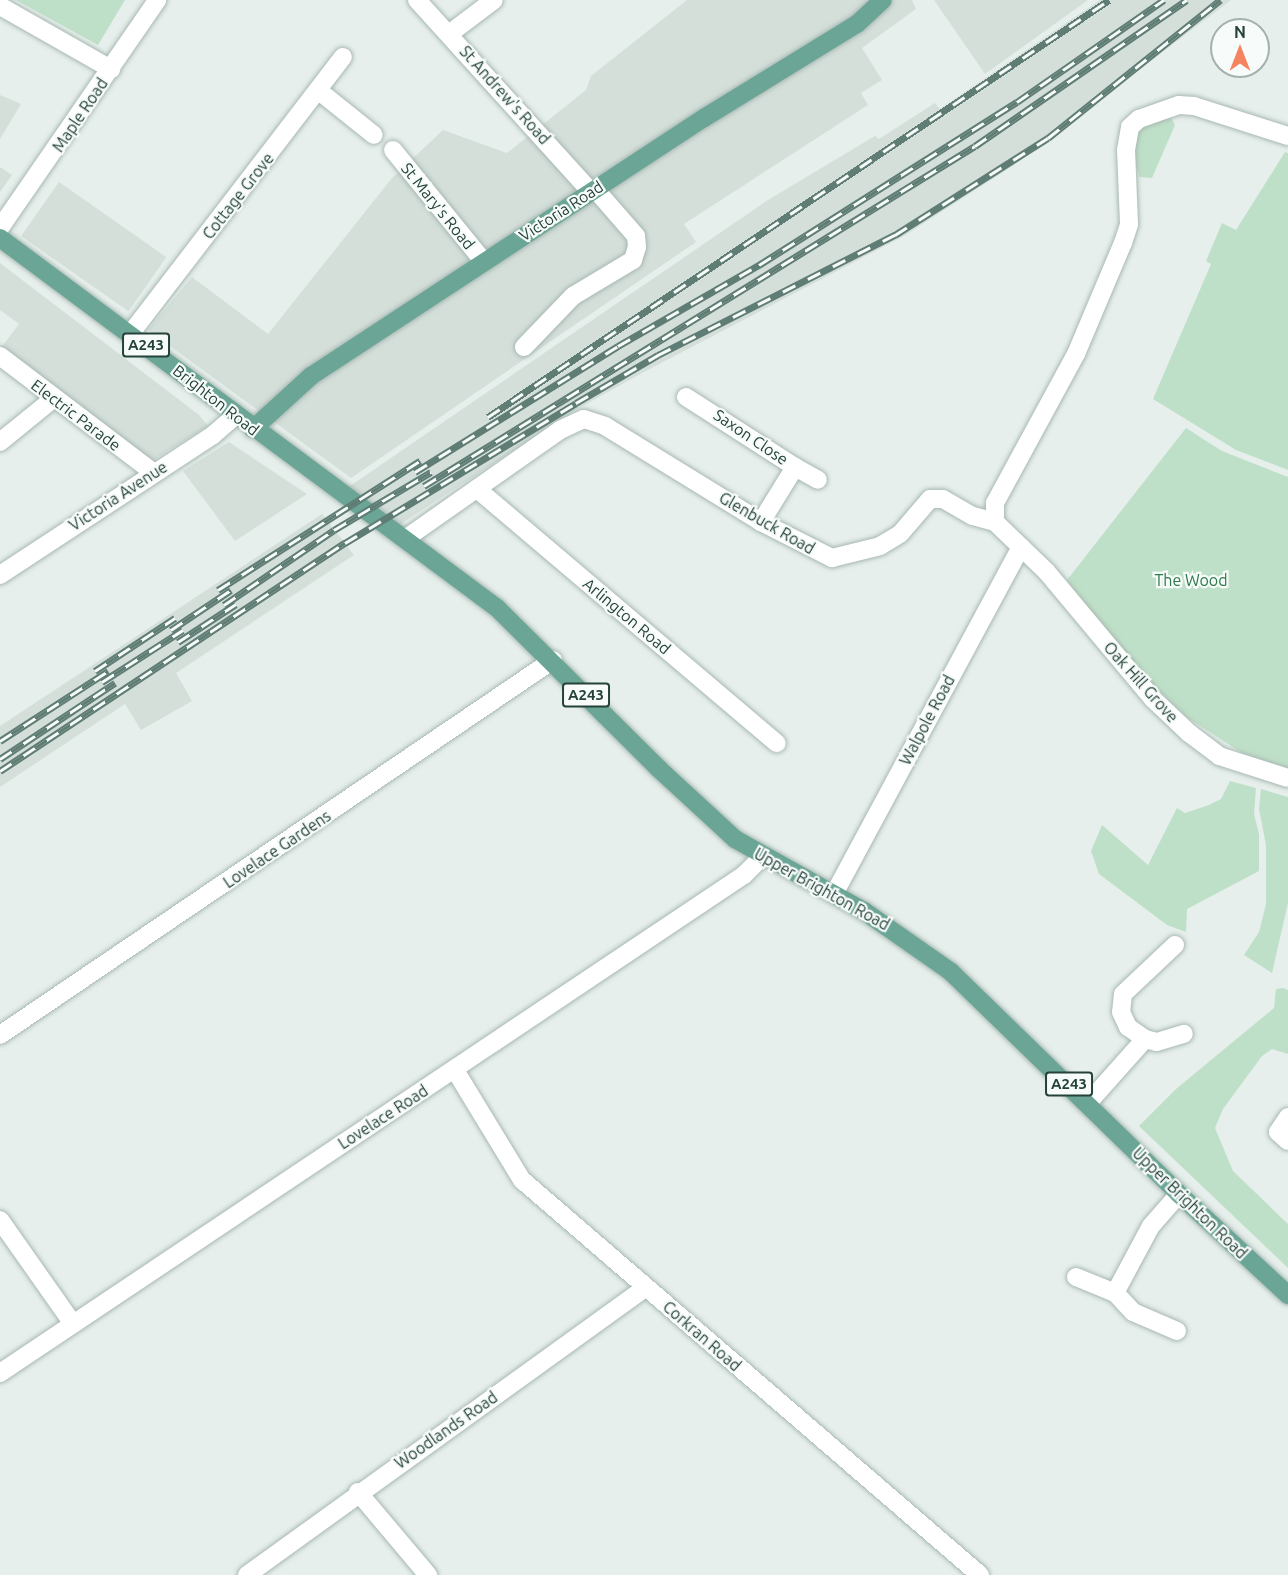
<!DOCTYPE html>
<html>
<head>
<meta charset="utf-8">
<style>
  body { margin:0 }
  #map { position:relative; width:1288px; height:1575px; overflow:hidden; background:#e6efeb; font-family:Ubuntu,sans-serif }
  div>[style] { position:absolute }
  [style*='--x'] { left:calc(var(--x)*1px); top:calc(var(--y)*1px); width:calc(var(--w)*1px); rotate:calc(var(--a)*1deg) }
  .built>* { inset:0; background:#d4dfda; transform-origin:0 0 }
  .green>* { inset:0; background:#bfe0c8 }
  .roads { filter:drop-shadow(0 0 2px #a8b8b2) drop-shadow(0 0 2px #a8b8b2) }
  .minor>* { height:18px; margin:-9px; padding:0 9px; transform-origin:9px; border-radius:9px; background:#fff }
  .major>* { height:18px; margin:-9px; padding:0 9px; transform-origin:9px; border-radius:9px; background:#6aa596 }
  .rail>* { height:7px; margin-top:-3.5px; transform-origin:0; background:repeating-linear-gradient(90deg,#f7fbf9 0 14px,#5f7d75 0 28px); box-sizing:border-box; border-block:2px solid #5f7d75 }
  span { translate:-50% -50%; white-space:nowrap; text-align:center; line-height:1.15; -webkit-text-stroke:4.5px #f7fbf9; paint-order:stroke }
  .shield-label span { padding:2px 4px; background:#f7fbf9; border:2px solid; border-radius:4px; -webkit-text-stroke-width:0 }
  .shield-label { font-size:15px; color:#24423a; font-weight:700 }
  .street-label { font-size:16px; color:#24423a }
  .park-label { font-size:16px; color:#2d7a4b }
  .north { position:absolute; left:1210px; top:18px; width:60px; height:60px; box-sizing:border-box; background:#f7fbf9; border:2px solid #a3b1ad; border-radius:50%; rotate:0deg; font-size:16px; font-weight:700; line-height:24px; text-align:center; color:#24423a }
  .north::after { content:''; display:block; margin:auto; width:21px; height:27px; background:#f4845f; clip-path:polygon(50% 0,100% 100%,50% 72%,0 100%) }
</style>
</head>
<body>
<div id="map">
  <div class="built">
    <div style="clip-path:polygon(687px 0,912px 0,916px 9px,862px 48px,882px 80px,861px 93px,868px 105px,684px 224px,696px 242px,351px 478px,148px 330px,192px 277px,268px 334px,392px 178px,443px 130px,507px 153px,586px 90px,591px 76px)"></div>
    <div style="clip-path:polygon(934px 0,1088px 0,985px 74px)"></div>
    <div style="clip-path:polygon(1100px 0,1231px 0,1014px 165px,904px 236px,642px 373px,574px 411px,399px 525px,347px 488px,768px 200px,875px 136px,879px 139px,935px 103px,940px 109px)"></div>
    <div style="clip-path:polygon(0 95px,21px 104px,0 139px)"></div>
    <div style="clip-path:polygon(0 167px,12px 175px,0 192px)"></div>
    <div style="left:59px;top:182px;width:131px;height:66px;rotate:35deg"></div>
    <div style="clip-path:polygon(0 263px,199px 415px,208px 426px,148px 463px,1px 348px,19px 324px,0 310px)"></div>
    <div style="clip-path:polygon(229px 442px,307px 494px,235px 541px,183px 471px)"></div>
    <div style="clip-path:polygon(322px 514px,354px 555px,176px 673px,192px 701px,141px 730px,125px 704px,0 787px,0 726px)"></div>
  </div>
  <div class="green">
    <div style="clip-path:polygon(16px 0,125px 0,98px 45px)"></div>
    <div style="clip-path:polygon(1170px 116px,1175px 125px,1152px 178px,1139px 177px,1134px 153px,1136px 131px,1143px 124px)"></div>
    <div style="clip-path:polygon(1285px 152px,1288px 153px,1288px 470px,1236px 450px,1153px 399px,1211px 264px,1206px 261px,1222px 223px,1236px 230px)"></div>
    <div style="clip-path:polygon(1186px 428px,1222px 451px,1288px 477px,1288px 769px,1242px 753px,1188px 718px,1136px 669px,1067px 580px)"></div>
    <div style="clip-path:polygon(1230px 781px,1256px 788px,1254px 814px,1259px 834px,1259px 871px,1187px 909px,1186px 932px,1167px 925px,1099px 874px,1091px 851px,1102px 825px,1148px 865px,1177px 808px,1185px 813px,1209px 805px,1221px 799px)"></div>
    <div style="clip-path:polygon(1261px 789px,1288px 797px,1288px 903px,1272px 973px,1244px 955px,1259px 932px,1266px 904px,1266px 845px,1259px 809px)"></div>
    <div style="clip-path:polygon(1283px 988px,1288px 990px,1288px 1054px,1272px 1049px,1262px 1056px,1223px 1109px,1215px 1128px,1233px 1171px,1288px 1224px,1288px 1268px,1139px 1126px,1176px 1089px,1274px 1008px,1276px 989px)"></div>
  </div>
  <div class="roads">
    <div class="minor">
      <div style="--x:417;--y:0;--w:259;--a:47.8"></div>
      <div style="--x:0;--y:6;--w:128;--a:29.6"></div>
      <div style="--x:449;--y:34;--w:56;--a:-37.1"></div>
      <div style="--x:319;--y:91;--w:70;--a:38.7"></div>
      <div style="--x:393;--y:150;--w:144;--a:50.9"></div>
      <div style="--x:0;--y:228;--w:277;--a:-55.4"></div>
      <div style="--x:131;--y:333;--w:348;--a:-52.5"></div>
      <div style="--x:524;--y:347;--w:71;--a:-46.1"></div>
      <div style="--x:573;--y:296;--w:70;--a:-31"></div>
      <div style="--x:633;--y:260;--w:14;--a:-73"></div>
      <div style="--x:637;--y:247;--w:11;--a:-95"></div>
      <div style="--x:636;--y:236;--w:62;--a:-131.1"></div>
      <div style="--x:0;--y:356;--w:192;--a:37.2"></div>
      <div style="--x:686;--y:397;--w:130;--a:32.7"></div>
      <div style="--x:795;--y:467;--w:65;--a:121.7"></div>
      <div style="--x:0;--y:442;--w:68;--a:-39.1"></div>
      <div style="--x:795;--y:467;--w:26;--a:29"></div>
      <div style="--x:477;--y:489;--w:393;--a:40.3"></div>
      <div style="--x:995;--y:522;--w:71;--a:43.9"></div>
      <div style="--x:1046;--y:571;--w:167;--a:50.1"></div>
      <div style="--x:1153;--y:699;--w:50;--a:43.4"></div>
      <div style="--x:1189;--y:733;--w:38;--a:37"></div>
      <div style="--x:1219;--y:756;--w:72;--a:17.7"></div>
      <div style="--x:405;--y:539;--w:189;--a:-35.1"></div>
      <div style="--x:560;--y:430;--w:26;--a:-25"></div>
      <div style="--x:584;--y:419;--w:22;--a:18"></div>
      <div style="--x:605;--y:426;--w:183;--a:31.6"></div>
      <div style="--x:761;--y:522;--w:80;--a:26.9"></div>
      <div style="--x:832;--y:558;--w:49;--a:-14"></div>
      <div style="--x:880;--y:546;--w:23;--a:-31"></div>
      <div style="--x:900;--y:534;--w:46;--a:-49.4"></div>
      <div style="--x:930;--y:499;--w:13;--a:0"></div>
      <div style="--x:943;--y:499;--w:34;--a:30"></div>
      <div style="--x:973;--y:516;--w:23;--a:15"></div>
      <div style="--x:995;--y:522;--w:19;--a:-90"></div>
      <div style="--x:995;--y:503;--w:170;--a:-61.5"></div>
      <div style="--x:1076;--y:354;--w:121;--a:-67.1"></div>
      <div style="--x:1123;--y:243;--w:20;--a:-72"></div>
      <div style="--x:1129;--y:224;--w:74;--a:-92.3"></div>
      <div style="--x:1126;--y:150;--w:23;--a:-80"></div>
      <div style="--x:1130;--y:127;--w:12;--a:-42"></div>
      <div style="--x:1139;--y:119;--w:42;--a:-19.3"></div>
      <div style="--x:1179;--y:105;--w:15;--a:4"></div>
      <div style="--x:1194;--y:106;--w:99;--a:17.7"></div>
      <div style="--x:0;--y:575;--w:255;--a:-33.3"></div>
      <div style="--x:213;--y:435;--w:29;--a:-41"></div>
      <div style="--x:834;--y:894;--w:394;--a:-61.7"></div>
      <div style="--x:1175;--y:945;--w:71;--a:136.7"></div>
      <div style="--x:1123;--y:994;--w:18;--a:96"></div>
      <div style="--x:1121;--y:1012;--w:17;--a:65"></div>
      <div style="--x:1128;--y:1027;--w:21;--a:35"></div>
      <div style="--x:1145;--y:1039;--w:12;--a:14"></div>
      <div style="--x:1157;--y:1042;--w:28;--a:-17"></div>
      <div style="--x:0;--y:1035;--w:668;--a:-34.14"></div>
      <div style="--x:455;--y:1070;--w:129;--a:58.7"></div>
      <div style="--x:522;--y:1180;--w:605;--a:40.78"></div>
      <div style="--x:1088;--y:1103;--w:86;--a:-48.3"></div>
      <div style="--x:1288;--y:1117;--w:18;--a:124"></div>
      <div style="--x:1278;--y:1132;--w:13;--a:42"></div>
      <div style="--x:0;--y:1220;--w:127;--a:54.9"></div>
      <div style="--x:1076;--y:1277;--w:42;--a:22.3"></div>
      <div style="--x:1177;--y:1331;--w:48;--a:-156.6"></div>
      <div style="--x:1133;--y:1312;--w:26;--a:-133"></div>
      <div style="--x:1115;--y:1293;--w:76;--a:-61.8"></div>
      <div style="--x:1151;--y:1226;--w:43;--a:-48.8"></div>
      <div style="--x:0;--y:1373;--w:895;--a:-33.8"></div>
      <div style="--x:744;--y:875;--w:25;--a:-45"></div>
      <div style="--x:358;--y:1492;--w:109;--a:49.9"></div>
      <div style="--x:247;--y:1575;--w:492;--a:-35.8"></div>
    </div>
    <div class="major">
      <div style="--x:0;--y:238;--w:620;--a:36.67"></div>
      <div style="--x:497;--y:608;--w:228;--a:44.8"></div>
      <div style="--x:659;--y:769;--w:103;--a:42.6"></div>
      <div style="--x:735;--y:839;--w:148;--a:29.2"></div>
      <div style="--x:864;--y:911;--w:106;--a:35"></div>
      <div style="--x:951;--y:972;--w:318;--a:44.2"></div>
      <div style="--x:1179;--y:1194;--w:149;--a:42.8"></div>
      <div style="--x:253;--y:429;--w:79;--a:-42.4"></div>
      <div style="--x:311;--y:376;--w:470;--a:-33.3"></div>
      <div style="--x:704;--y:118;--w:180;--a:-31.6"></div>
      <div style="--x:857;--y:24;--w:35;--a:-43"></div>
    </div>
  </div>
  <div class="rail">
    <div style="--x:488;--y:417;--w:748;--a:-33.88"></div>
    <div style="--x:415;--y:472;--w:239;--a:-31.8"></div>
    <div style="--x:618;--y:346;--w:163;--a:-29.9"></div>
    <div style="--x:759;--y:265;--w:305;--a:-32.3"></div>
    <div style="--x:1017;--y:102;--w:179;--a:-34.8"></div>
    <div style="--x:424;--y:486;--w:647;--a:-31.68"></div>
    <div style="--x:975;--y:146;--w:257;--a:-34.6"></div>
    <div style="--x:218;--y:590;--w:240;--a:-32.6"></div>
    <div style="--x:224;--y:605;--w:133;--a:-34.3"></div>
    <div style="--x:334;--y:530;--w:113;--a:-30.9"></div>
    <div style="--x:171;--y:630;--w:72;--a:-33.7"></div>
    <div style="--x:178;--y:642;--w:69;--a:-33.2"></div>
    <div style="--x:95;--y:671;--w:96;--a:-33.5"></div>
    <div style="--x:102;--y:682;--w:96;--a:-32.7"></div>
    <div style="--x:0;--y:741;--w:129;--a:-32.9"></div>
    <div style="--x:0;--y:759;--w:138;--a:-33.5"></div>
    <div style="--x:0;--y:771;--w:414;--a:-33.5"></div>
    <div style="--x:345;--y:543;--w:270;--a:-31.2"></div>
    <div style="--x:576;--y:403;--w:95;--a:-30.3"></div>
    <div style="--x:658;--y:355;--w:266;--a:-26.9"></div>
    <div style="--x:895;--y:235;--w:181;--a:-32.4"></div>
    <div style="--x:1048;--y:138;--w:221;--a:-38.7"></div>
  </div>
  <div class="shield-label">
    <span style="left:146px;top:345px">A243</span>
    <span style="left:586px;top:695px">A243</span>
    <span style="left:1069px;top:1084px">A243</span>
  </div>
  <div class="street-label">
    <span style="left:505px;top:95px;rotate:48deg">St Andrew's Road</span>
    <span style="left:80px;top:115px;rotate:-56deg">Maple Road</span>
    <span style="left:238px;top:196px;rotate:-52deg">Cottage Grove</span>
    <span style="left:438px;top:206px;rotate:51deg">St Mary's Road</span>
    <span style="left:561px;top:211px;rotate:-33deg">Victoria Road</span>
    <span style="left:216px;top:400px;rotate:38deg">Brighton Road</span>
    <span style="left:76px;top:415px;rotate:37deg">Electric Parade</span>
    <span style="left:751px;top:437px;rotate:34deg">Saxon Close</span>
    <span style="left:118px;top:496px;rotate:-33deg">Victoria Avenue</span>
    <span style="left:767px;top:523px;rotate:30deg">Glenbuck Road</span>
    <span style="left:627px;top:616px;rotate:40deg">Arlington Road</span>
    <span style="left:1141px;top:682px;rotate:48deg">Oak Hill Grove</span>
    <span style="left:927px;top:720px;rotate:-62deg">Walpole Road</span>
    <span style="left:277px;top:849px;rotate:-34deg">Lovelace Gardens</span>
    <span style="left:822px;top:889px;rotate:29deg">Upper Brighton Road</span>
    <span style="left:383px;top:1117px;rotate:-33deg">Lovelace Road</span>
    <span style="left:1190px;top:1203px;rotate:44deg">Upper Brighton Road</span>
    <span style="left:702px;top:1336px;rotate:41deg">Corkran Road</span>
    <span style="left:446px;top:1430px;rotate:-35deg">Woodlands Road</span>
  </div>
  <div class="park-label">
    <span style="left:1191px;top:580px">The Wood</span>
  </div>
  <div class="north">N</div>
</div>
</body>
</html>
